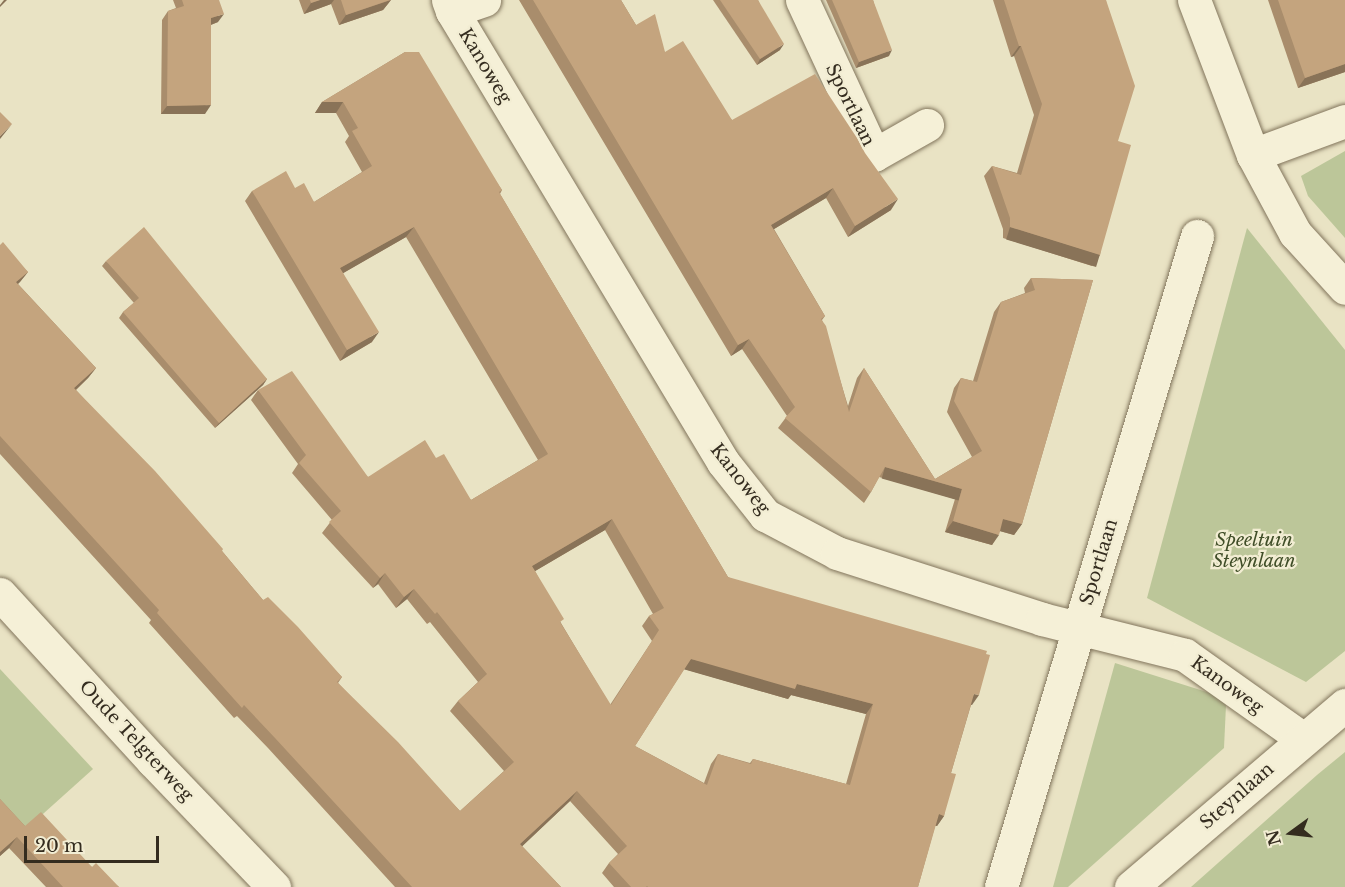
<!DOCTYPE html>
<html>
<head>
<meta charset="utf-8">
<style>
  body { margin:0 }
  #map { position:relative; width:1345px; height:887px; overflow:hidden; background:#e9e3c4; font-family:"Libre Baskerville",serif }
  div>[style] { position:absolute }
  [style*='--x'] { left:calc(var(--x)*1px); top:calc(var(--y)*1px); width:calc(var(--w)*1px); rotate:calc(var(--a)*1deg) }
  .green>* { inset:0; background:#bcc699 }
  .roads { filter:drop-shadow(0 0 2px #82755c) drop-shadow(0 0 2px #82755c) }
  .minor>* { height:33px; margin:-16.5px; padding:0 16.5px; transform-origin:16.5px; border-radius:16.5px; background:#f5f0d7 }
  .wall>* { inset:0; background:#a98d6c }
  .shaded-wall>* { inset:0; background:#897358; transform-origin:0 0 }
  .building>* { inset:0; background:#c4a47e }
  span { translate:-50% -50%; white-space:nowrap; text-align:center; line-height:1.15; -webkit-text-stroke:4.5px #f2edd3; paint-order:stroke }
  .street-label { font-size:18px; color:#342c1f }
  .park-label { font-size:18px; color:#404e28; font-style:italic }
  .north { position:absolute; left:1261px; top:803px; width:60px; height:60px; -webkit-text-stroke:4px #f2edd3; paint-order:stroke; rotate:255deg; font-size:16px; font-weight:700; line-height:24px; text-align:center; color:#342c1f }
  .north::after { content:''; display:block; margin:auto; width:21px; height:27px; background:#342c1f; clip-path:polygon(50% 0,100% 100%,50% 72%,0 100%) }
  .scale { position:absolute; left:24px; top:836px; width:135px; height:27px; box-sizing:border-box; border:3px solid #342c1f; border-top:0; padding-left:8px; font-size:18px; line-height:21px; white-space:nowrap; color:#342c1f; -webkit-text-stroke:4px #f2edd3; paint-order:stroke }
</style>
</head>
<body>
<div id="map">
  <div class="green">
    <div style="clip-path:polygon(1345px 151px,1345px 238px,1308px 196px,1301px 176px)"></div>
    <div style="clip-path:polygon(1247px 228px,1345px 350px,1345px 651px,1306px 682px,1147px 598px)"></div>
    <div style="clip-path:polygon(1115px 663px,1213px 694px,1226px 705px,1224px 748px,1068px 887px,1053px 887px)"></div>
    <div style="clip-path:polygon(0 669px,93px 769px,14px 840px,0 827px)"></div>
    <div style="clip-path:polygon(1345px 752px,1345px 887px,1191px 887px,1317px 775px)"></div>
  </div>
  <div class="roads">
    <div class="minor">
      <div style="--x:448;--y:0;--w:12;--a:70"></div>
      <div style="--x:452;--y:11;--w:526;--a:59"></div>
      <div style="--x:723;--y:462;--w:68;--a:51.6"></div>
      <div style="--x:765;--y:515;--w:81;--a:27.8"></div>
      <div style="--x:837;--y:553;--w:215;--a:17.8"></div>
      <div style="--x:1042;--y:619;--w:147;--a:14.1"></div>
      <div style="--x:1185;--y:655;--w:145;--a:35.4"></div>
      <div style="--x:802;--y:0;--w:171;--a:65.1"></div>
      <div style="--x:874;--y:155;--w:61;--a:-29.5"></div>
      <div style="--x:1194;--y:0;--w:166;--a:69.2"></div>
      <div style="--x:1253;--y:155;--w:89;--a:61.7"></div>
      <div style="--x:1295;--y:233;--w:74;--a:47.7"></div>
      <div style="--x:452;--y:11;--w:34;--a:-19"></div>
      <div style="--x:1253;--y:155;--w:98;--a:-20.3"></div>
      <div style="--x:0;--y:594;--w:226;--a:47.5"></div>
      <div style="--x:153;--y:761;--w:175;--a:46.2"></div>
      <div style="--x:1001;--y:887;--w:680;--a:-73.24"></div>
      <div style="--x:1131;--y:887;--w:281;--a:-40.4"></div>
    </div>
  </div>
  <div class="wall">
    <div style="clip-path:polygon(173px 0,219px 0,218px 22px,211px 25px,205px 114px,161px 114px,162px 20px,168px 11px,176px 8px)"></div>
    <div style="clip-path:polygon(299px 0,391px 0,383px 10px,339px 25px,331px 4px,304px 14px)"></div>
    <div style="clip-path:polygon(519px 0,621px 0,636px 25px,665px 52px,732px 120px,891px 210px,848px 237px,826px 198px,774px 229px,825px 316px,822px 320px,848px 406px,857px 378px,864px 368px,935px 479px,972px 457px,947px 412px,954px 388px,961px 378px,973px 381px,994px 312px,1001px 302px,1025px 293px,1024px 288px,1031px 278px,1093px 280px,1022px 524px,1014px 535px,1000px 531px,992px 545px,945px 532px,955px 499px,879px 477px,871px 492px,864px 503px,778px 428px,787px 416px,742px 349px,731px 356px)"></div>
    <div style="clip-path:polygon(713px 0,758px 0,780px 50px,757px 65px)"></div>
    <div style="clip-path:polygon(826px 0,873px 0,889px 56px,856px 68px)"></div>
    <div style="clip-path:polygon(993px 0,1106px 0,1118px 141px,1100px 255px,1092px 266px,1003px 238px,1003px 229px,984px 176px,992px 166px,1017px 173px,1034px 115px,1014px 56px,1011px 57px)"></div>
    <div style="clip-path:polygon(1268px 0,1345px 0,1345px 72px,1298px 88px)"></div>
    <div style="clip-path:polygon(evenodd,405px 52px,502px 190px,500px 194px,728px 577px,972px 705px,971px 705px,951px 773px,944px 816px,937px 826px,935px 826px,918px 887px,614px 887px,602px 873px,609px 863px,618px 854px,570px 801px,522px 846px,561px 887px,395px 887px,268px 748px,237px 716px,234px 718px,149px 623px,151px 620px,0 454px,0 245px,28px 272px,18px 284px,96px 368px,88px 378px,76px 390px,222px 551px,263px 600px,342px 677px,338px 683px,460px 811px,504px 771px,450px 711px,458px 701px,478px 682px,430px 622px,427px 624px,407px 599px,396px 608px,378px 584px,373px 588px,322px 533px,332px 520px,292px 473px,298px 464px,251px 400px,258px 390px,368px 477px,436px 458px,471px 500px,538px 460px,406px 237px,343px 273px,372px 342px,340px 361px,245px 201px,252px 191px,295px 188px,314px 202px,362px 172px,345px 142px,349px 136px,336px 113px,315px 113px,322px 102px,405px 52px,605px 530px,653px 614px,649px 616px,642px 626px,652px 641px,610px 705px,561px 623px,535px 571px,605px 530px,405px 52px,684px 669px,788px 699px,791px 695px,866px 714px,846px 784px,753px 759px,750px 763px,718px 754px,711px 764px,704px 783px,635px 746px,684px 669px)"></div>
    <div style="clip-path:polygon(106px 261px,267px 379px,263px 385px,215px 428px,119px 318px,123px 312px,134px 303px,102px 266px)"></div>
    <div style="clip-path:polygon(0 799px,25px 826px,92px 867px,119px 887px,46px 887px,9px 848px,0 856px)"></div>
  </div>
  <div class="shaded-wall">
    <div style="clip-path:polygon(4px 0,7px 0,0 7px,0 5px)"></div>
    <div style="clip-path:polygon(320px 0,334px 0,331px 4px,304px 14px,311px 3px)"></div>
    <div style="clip-path:polygon(391px 0,383px 10px,339px 25px,346px 15px)"></div>
    <div style="clip-path:polygon(224px 14px,218px 22px,205px 27px,211px 18px)"></div>
    <div style="clip-path:polygon(784px 44px,780px 50px,757px 65px,760px 59px)"></div>
    <div style="clip-path:polygon(1019px 46px,1021px 46px,1014px 56px,1011px 57px)"></div>
    <div style="clip-path:polygon(892px 50px,889px 56px,856px 68px,859px 62px)"></div>
    <div style="clip-path:polygon(1345px 64px,1345px 72px,1298px 88px,1305px 78px)"></div>
    <div style="clip-path:polygon(322px 102px,343px 102px,336px 113px,315px 113px)"></div>
    <div style="clip-path:polygon(211px 105px,205px 114px,161px 114px,167px 106px)"></div>
    <div style="clip-path:polygon(12px 124px,0 139px,0 136px)"></div>
    <div style="clip-path:polygon(833px 188px,826px 198px,764px 235px,771px 225px)"></div>
    <div style="clip-path:polygon(898px 199px,891px 210px,848px 237px,855px 226px)"></div>
    <div style="clip-path:polygon(414px 227px,406px 237px,333px 279px,340px 268px)"></div>
    <div style="left:1010px;top:227px;width:94px;height:13px;rotate:17deg"></div>
    <div style="clip-path:polygon(28px 272px,20px 282px,9px 292px,16px 282px)"></div>
    <div style="clip-path:polygon(379px 332px,372px 342px,340px 361px,347px 350px)"></div>
    <div style="clip-path:polygon(749px 339px,742px 349px,731px 356px,738px 345px)"></div>
    <div style="clip-path:polygon(96px 368px,88px 378px,67px 398px,74px 388px)"></div>
    <div style="clip-path:polygon(267px 379px,263px 385px,215px 428px,219px 423px)"></div>
    <div style="left:885px;top:467px;width:80px;height:12px;rotate:16deg"></div>
    <div style="clip-path:polygon(612px 519px,605px 530px,525px 577px,532px 566px)"></div>
    <div style="clip-path:polygon(1003px 519px,1022px 524px,1014px 535px,996px 530px)"></div>
    <div style="clip-path:polygon(953px 521px,999px 535px,992px 545px,945px 532px)"></div>
    <div style="clip-path:polygon(385px 573px,378px 584px,373px 588px,380px 578px)"></div>
    <div style="clip-path:polygon(414px 589px,407px 599px,396px 608px,404px 597px)"></div>
    <div style="clip-path:polygon(691px 659px,797px 684px,873px 704px,866px 714px,791px 695px,788px 699px,683px 669px)"></div>
    <div style="clip-path:polygon(974px 694px,979px 695px,972px 705px,967px 704px)"></div>
    <div style="clip-path:polygon(577px 791px,570px 801px,513px 855px,520px 844px)"></div>
    <div style="clip-path:polygon(939px 814px,944px 816px,937px 826px,931px 824px)"></div>
    <div style="clip-path:polygon(17px 837px,9px 848px,0 856px,0 852px)"></div>
  </div>
  <div class="building">
    <div style="clip-path:polygon(182px 0,219px 0,224px 14px,211px 18px,211px 105px,167px 106px,168px 11px,184px 6px)"></div>
    <div style="clip-path:polygon(310px 0,320px 0,311px 3px)"></div>
    <div style="clip-path:polygon(341px 0,390px 0,346px 15px)"></div>
    <div style="clip-path:polygon(533px 0,621px 0,636px 25px,655px 14px,665px 52px,683px 41px,732px 120px,815px 74px,857px 138px,865px 153px,898px 199px,855px 226px,833px 188px,771px 225px,825px 316px,821px 319px,826px 326px,849px 412px,864px 368px,935px 479px,982px 451px,954px 401px,961px 378px,977px 382px,1001px 302px,1035px 290px,1031px 278px,1093px 280px,1022px 524px,1003px 519px,999px 535px,953px 521px,962px 489px,885px 467px,871px 492px,785px 418px,795px 407px,749px 339px,738px 345px)"></div>
    <div style="clip-path:polygon(720px 0,758px 0,784px 44px,760px 59px)"></div>
    <div style="clip-path:polygon(832px 0,873px 0,892px 50px,859px 62px)"></div>
    <div style="clip-path:polygon(1004px 0,1106px 0,1135px 86px,1118px 141px,1131px 145px,1100px 255px,1010px 227px,1010px 218px,992px 166px,1021px 175px,1042px 104px,1021px 46px,1019px 46px)"></div>
    <div style="clip-path:polygon(1278px 0,1345px 0,1345px 64px,1305px 78px)"></div>
    <div style="clip-path:polygon(evenodd,405px 52px,419px 52px,502px 190px,499px 192px,728px 577px,987px 651px,986px 654px,990px 655px,979px 695px,974px 694px,951px 773px,956px 774px,944px 816px,939px 814px,918px 887px,648px 887px,647px 886px,646px 887px,631px 887px,609px 863px,627px 846px,577px 791px,520px 844px,561px 887px,412px 887px,275px 738px,244px 705px,242px 708px,157px 613px,159px 610px,0 436px,0 245px,3px 242px,28px 272px,16px 282px,96px 368px,74px 388px,155px 471px,223px 549px,222px 551px,263px 600px,268px 597px,298px 627px,342px 677px,337px 682px,398px 742px,460px 811px,514px 762px,458px 701px,487px 674px,437px 612px,435px 614px,414px 589px,404px 597px,385px 573px,380px 578px,329px 522px,341px 511px,299px 463px,306px 455px,258px 390px,292px 371px,368px 477px,425px 440px,436px 458px,444px 454px,471px 500px,548px 454px,414px 227px,340px 268px,379px 332px,347px 350px,252px 191px,286px 171px,295px 188px,304px 183px,314px 202px,372px 166px,352px 131px,358px 128px,343px 102px,322px 102px,405px 52px,612px 519px,664px 608px,649px 616px,659px 630px,611px 705px,560px 622px,564px 619px,532px 566px,612px 519px,405px 52px,691px 659px,795px 689px,797px 684px,873px 704px,850px 785px,753px 759px,751px 764px,718px 754px,707px 785px,635px 746px,691px 659px)"></div>
    <div style="clip-path:polygon(0 112px,12px 124px,0 136px)"></div>
    <div style="clip-path:polygon(144px 227px,267px 379px,219px 423px,123px 312px,139px 298px,106px 261px)"></div>
    <div style="clip-path:polygon(0 799px,25px 826px,41px 812px,92px 867px,96px 863px,119px 887px,63px 887px,17px 837px,0 852px)"></div>
  </div>
  <div class="street-label">
    <span style="left:485px;top:66px;rotate:59deg">Kanoweg</span>
    <span style="left:850px;top:105px;rotate:64deg">Sportlaan</span>
    <span style="left:740px;top:479px;rotate:52deg">Kanoweg</span>
    <span style="left:1099px;top:562px;rotate:-73deg">Sportlaan</span>
    <span style="left:1227px;top:685px;rotate:36deg">Kanoweg</span>
    <span style="left:136px;top:741px;rotate:47deg">Oude Telgterweg</span>
    <span style="left:1237px;top:796px;rotate:-41deg">Steynlaan</span>
  </div>
  <div class="park-label">
    <span style="left:1254px;top:551px">Speeltuin<br>Steynlaan</span>
  </div>
  <div class="north">N</div>
  <div class="scale">20 m</div>
</div>
</body>
</html>
